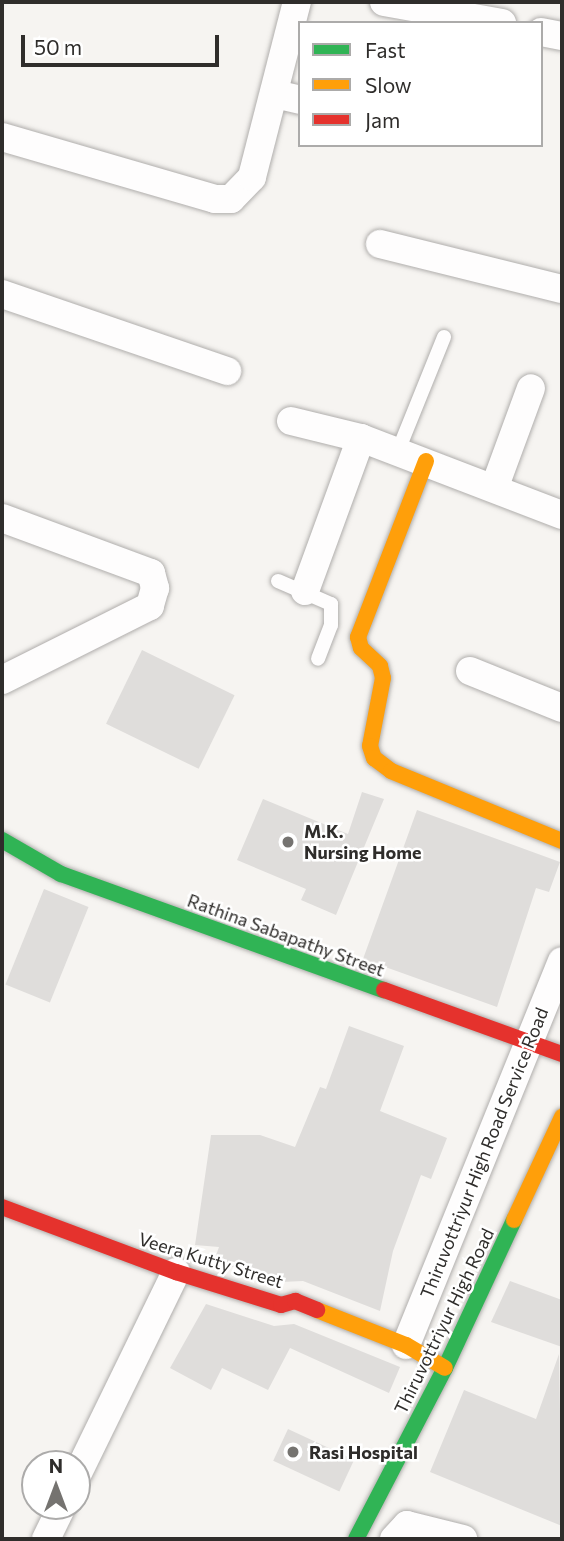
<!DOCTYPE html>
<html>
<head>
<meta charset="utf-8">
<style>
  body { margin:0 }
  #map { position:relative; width:564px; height:1541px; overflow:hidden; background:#f6f4f1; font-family:Commissioner,sans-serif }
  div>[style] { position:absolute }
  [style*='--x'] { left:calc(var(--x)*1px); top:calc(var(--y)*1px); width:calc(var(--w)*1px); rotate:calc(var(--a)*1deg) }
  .building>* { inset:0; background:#dfdddb; transform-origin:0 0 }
  .roads { filter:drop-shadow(0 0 2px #b0aeac) drop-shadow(0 0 2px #b0aeac) }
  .lane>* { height:14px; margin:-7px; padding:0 7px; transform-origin:7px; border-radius:7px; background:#fefdfd }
  .street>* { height:28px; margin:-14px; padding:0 14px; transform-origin:14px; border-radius:14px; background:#fefdfd }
  .fast>* { height:16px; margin:-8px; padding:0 8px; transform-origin:8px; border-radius:8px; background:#30b455 }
  .slow>* { height:16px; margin:-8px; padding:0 8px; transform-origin:8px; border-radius:8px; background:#ff9f0a }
  .jam>* { height:16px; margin:-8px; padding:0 8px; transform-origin:8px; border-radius:8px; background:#e5322d }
  .dots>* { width:19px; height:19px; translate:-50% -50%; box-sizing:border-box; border:4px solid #fff; border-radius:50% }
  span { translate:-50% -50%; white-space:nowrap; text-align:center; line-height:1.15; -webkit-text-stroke:5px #fff; paint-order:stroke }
  .poi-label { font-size:18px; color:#2f2d2b; font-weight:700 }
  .left { translate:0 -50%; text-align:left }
  .street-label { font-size:18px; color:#2f2d2b }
  .frame { position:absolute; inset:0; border:4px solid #2f2d2b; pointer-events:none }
  .legend { position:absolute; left:298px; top:21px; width:245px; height:126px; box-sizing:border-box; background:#fff; border:2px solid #acabaa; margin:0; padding:9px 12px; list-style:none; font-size:21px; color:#2f2d2b }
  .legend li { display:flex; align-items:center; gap:14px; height:35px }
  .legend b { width:35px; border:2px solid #acabaa }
  .north { position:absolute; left:21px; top:1450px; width:70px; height:70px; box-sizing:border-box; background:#fff; border:2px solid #acabaa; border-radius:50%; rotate:0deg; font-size:19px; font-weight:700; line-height:28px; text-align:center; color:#2f2d2b }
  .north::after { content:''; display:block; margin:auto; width:24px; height:32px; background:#757370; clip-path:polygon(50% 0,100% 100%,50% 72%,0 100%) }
  .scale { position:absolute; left:21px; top:35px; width:198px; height:32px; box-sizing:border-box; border:4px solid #2f2d2b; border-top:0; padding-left:9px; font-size:21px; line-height:24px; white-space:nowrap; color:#2f2d2b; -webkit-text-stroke:5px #fff; paint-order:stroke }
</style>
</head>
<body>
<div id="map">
  <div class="building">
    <div style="left:142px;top:650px;width:103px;height:82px;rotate:26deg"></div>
    <div style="clip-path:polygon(362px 792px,384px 799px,336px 915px,301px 900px,306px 889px,237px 860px,263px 799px,348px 834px)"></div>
    <div style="clip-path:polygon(417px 810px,560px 862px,549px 892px,536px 888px,497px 1007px,363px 959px)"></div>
    <div style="left:44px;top:889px;width:48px;height:103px;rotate:22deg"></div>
    <div style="clip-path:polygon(349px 1026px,404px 1046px,380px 1111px,447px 1138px,431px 1179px,421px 1175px,393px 1251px,380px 1311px,303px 1281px,281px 1282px,214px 1261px,219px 1247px,195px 1245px,211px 1135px,260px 1135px,295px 1147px,320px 1087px,326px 1089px)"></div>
    <div style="clip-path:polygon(510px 1281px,562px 1300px,562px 1347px,491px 1322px)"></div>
    <div style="clip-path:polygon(206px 1304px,274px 1326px,294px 1324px,400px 1367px,389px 1393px,290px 1348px,268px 1390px,222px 1368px,211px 1390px,170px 1368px)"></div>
    <div style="clip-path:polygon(559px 1354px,562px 1526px,430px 1472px,464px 1390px,536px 1419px)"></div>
    <div style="left:288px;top:1429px;width:73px;height:35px;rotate:25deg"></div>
  </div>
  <div class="roads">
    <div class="lane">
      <div style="--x:398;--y:451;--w:123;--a:-68"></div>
      <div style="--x:278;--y:581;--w:58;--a:23.5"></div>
      <div style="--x:331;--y:604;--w:21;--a:90"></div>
      <div style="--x:331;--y:625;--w:36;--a:111"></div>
    </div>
    <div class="street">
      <div style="--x:384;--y:2;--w:120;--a:10.1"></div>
      <div style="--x:541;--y:32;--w:21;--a:11"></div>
      <div style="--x:275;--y:94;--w:26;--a:13"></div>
      <div style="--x:2;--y:137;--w:222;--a:16.2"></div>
      <div style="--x:215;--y:199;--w:16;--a:0"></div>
      <div style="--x:231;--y:199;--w:30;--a:-46"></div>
      <div style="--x:252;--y:177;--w:181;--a:-75.6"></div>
      <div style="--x:380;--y:244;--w:187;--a:13.9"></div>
      <div style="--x:2;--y:294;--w:238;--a:18.9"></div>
      <div style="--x:291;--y:421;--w:72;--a:13.7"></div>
      <div style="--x:361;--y:438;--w:215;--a:21"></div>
      <div style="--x:495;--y:486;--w:104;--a:-69.8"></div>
      <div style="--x:2;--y:518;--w:159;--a:20.3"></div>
      <div style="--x:151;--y:573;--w:16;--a:75"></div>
      <div style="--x:155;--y:588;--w:19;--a:106"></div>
      <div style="--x:150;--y:606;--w:165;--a:153.4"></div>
      <div style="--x:305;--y:591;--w:163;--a:-69.9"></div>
      <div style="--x:470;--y:671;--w:99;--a:21.9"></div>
      <div style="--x:406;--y:1345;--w:414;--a:-67.9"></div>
      <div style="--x:77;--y:1475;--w:226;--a:-64"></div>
      <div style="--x:46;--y:1539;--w:37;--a:-64"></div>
      <div style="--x:394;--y:1539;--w:19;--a:-47"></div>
      <div style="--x:407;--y:1525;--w:58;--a:14"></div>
    </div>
    <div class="fast">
      <div style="--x:2;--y:840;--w:68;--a:30"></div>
      <div style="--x:61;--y:874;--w:343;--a:19.8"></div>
      <div style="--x:356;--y:1539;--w:193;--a:-62.5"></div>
      <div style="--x:445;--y:1368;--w:163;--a:-65"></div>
    </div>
    <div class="slow">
      <div style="--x:426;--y:461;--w:189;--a:111.1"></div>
      <div style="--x:358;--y:637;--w:11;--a:75"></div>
      <div style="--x:361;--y:648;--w:26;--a:43"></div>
      <div style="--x:380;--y:666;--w:12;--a:76"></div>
      <div style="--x:383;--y:678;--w:69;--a:100.8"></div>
      <div style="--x:370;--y:746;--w:13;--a:72"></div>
      <div style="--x:374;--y:758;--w:21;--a:37"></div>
      <div style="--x:391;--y:771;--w:185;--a:22.3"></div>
      <div style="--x:514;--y:1220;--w:114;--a:-65"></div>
      <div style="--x:317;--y:1310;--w:96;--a:21.5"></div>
      <div style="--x:406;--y:1345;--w:45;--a:30.5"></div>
    </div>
    <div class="jam">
      <div style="--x:384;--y:990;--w:189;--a:19.8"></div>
      <div style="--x:2;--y:1207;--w:186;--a:20.5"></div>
      <div style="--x:176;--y:1272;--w:110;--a:17.4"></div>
      <div style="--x:281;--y:1305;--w:15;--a:-16"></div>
      <div style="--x:295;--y:1301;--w:24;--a:22"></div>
    </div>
  </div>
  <div class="dots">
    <div style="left:288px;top:842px;background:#757370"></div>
    <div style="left:293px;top:1452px;background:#757370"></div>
  </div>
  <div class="poi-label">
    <span class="left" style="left:304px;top:842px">M.K.<br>Nursing Home</span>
    <span class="left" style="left:309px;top:1452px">Rasi Hospital</span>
  </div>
  <div class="street-label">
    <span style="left:286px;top:935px;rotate:20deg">Rathina Sabapathy Street</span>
    <span style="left:484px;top:1153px;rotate:-68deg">Thiruvottriyur High Road Service Road</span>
    <span style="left:211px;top:1260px;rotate:17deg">Veera Kutty Street</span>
    <span style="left:444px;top:1321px;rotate:-64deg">Thiruvottriyur High Road</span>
  </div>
  <div class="frame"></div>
  <ul class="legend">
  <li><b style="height:9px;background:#30b455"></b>Fast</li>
  <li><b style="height:9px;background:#ff9f0a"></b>Slow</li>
  <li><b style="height:9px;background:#e5322d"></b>Jam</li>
  </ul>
  <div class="north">N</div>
  <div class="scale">50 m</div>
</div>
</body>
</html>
